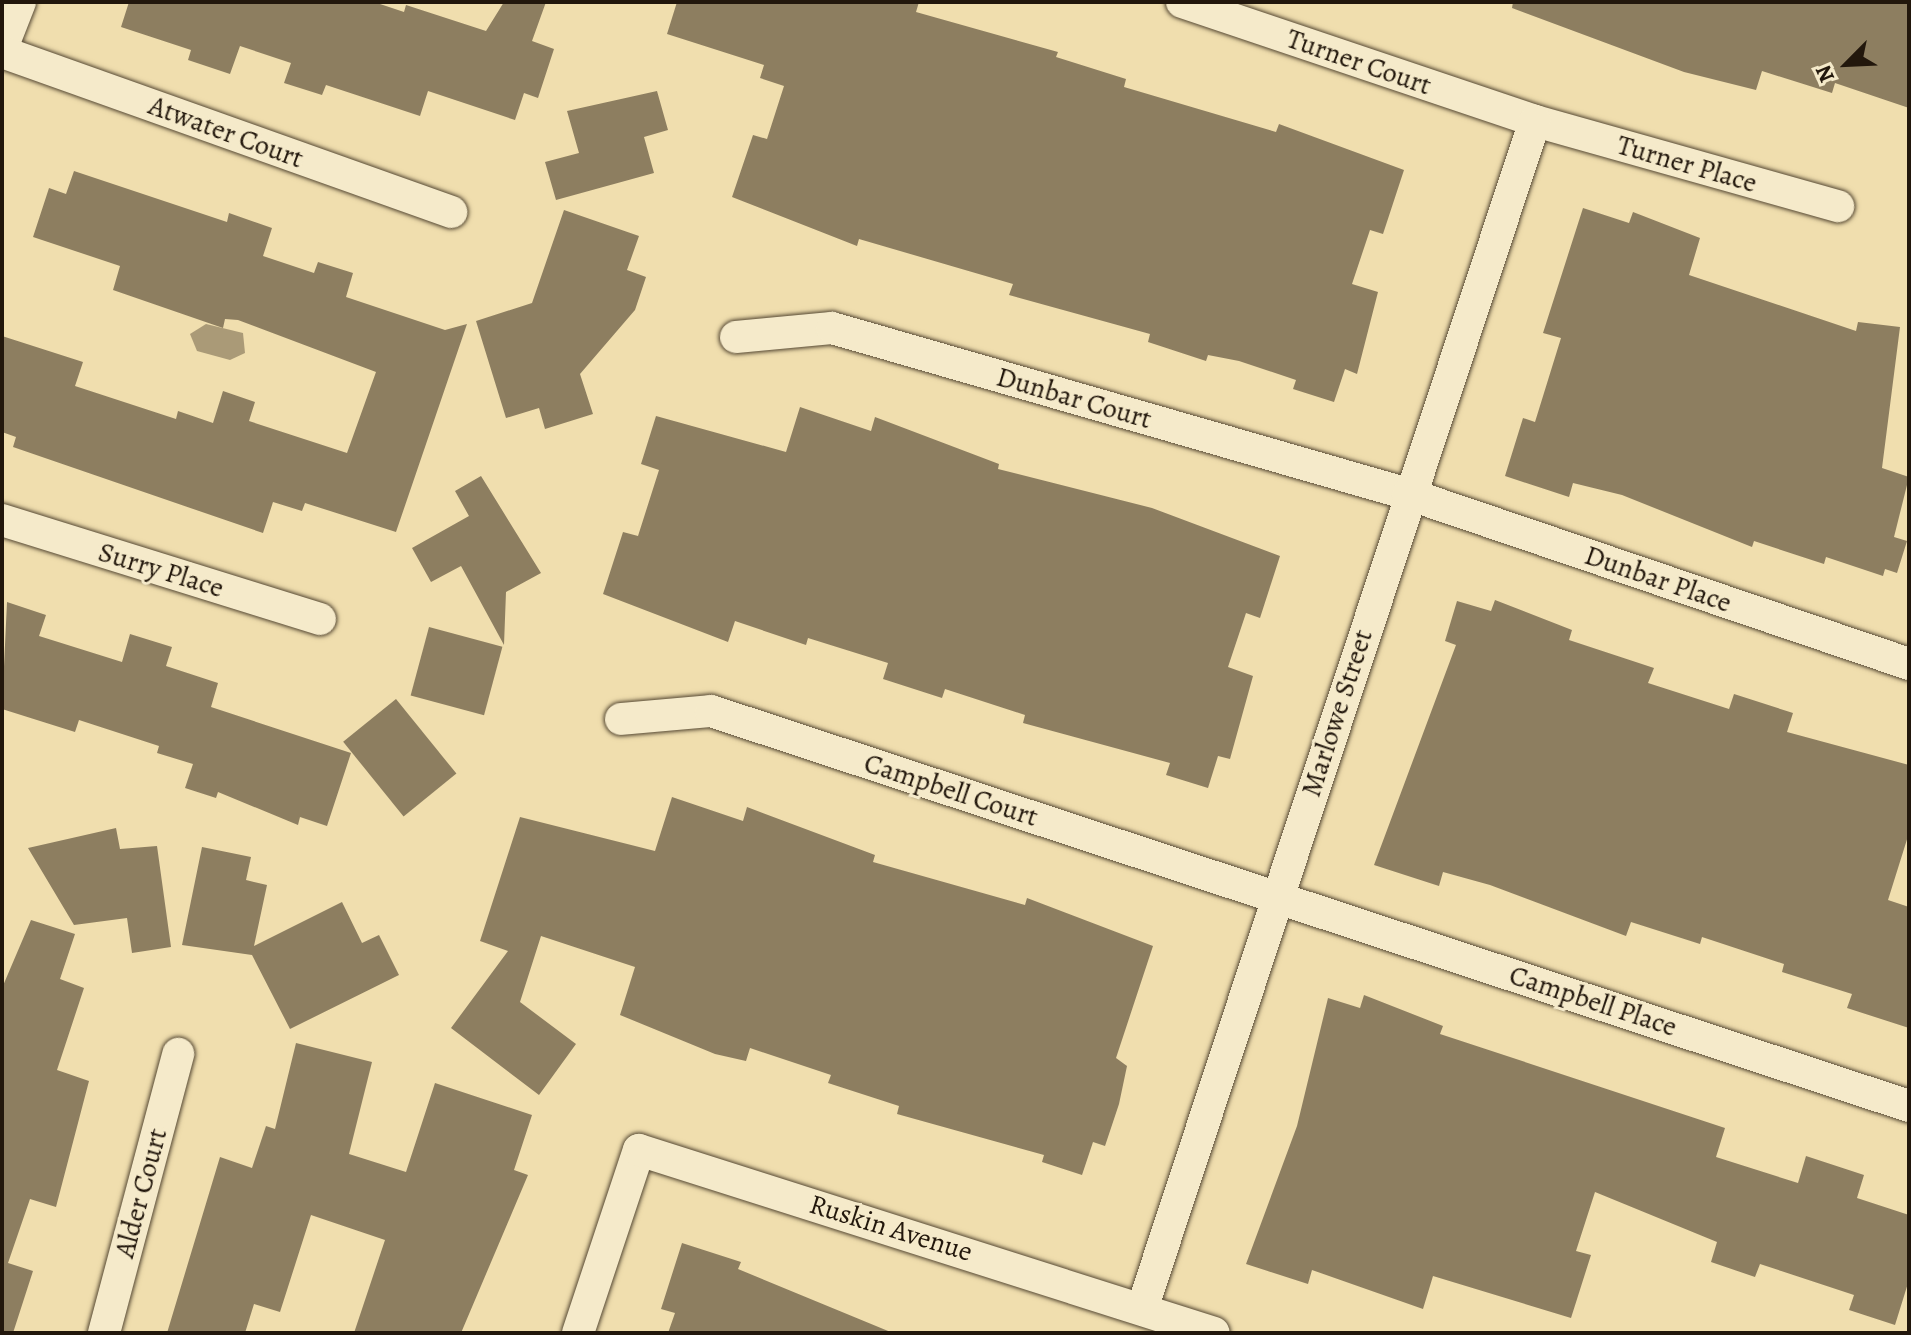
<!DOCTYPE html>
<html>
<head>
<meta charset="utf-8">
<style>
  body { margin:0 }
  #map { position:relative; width:1911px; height:1335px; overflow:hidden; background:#f0deae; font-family:Alegreya,serif }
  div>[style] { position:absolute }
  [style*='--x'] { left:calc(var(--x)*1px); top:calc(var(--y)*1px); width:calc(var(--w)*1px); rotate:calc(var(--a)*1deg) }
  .water>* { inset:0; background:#aa9a77 }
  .building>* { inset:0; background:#8d7e60; transform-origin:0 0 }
  .roads { filter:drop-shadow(0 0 2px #564934) drop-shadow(0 0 2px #564934) }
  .street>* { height:32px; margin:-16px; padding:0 16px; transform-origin:16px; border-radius:16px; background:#f5eaca }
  span { translate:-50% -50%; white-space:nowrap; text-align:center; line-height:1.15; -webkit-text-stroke:6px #f5eaca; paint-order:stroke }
  .street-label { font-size:28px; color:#22170c }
  .frame { position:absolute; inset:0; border:4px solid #22170c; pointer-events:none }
  .north { position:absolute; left:1807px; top:24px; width:80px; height:80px; -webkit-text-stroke:6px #f5eaca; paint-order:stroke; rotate:246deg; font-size:22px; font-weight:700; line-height:32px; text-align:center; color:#22170c }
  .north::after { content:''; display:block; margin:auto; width:28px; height:36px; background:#22170c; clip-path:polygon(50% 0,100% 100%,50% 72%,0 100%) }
</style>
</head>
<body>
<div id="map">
  <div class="water">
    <div style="clip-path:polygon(206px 324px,243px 333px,245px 353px,230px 360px,197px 351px,190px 334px)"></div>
  </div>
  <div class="building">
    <div style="clip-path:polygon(129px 2px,374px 2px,404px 12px,406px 5px,486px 31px,504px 2px,546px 2px,532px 41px,554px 49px,538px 98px,524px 93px,515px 120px,428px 91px,420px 116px,326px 85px,322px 95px,284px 83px,291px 63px,240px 46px,230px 74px,188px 60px,191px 50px,121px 27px)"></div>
    <div style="clip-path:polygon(677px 2px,919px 2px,916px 12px,1058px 52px,1056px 57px,1126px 79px,1124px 87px,1276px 132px,1279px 124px,1404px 170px,1383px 234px,1370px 230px,1352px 284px,1378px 292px,1357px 374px,1345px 369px,1334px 402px,1293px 389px,1296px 380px,1239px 361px,1208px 355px,1206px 361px,1148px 342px,1150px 334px,1009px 295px,1013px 284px,859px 239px,857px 246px,732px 197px,753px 135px,767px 139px,784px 86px,760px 78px,764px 65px,667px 34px)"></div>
    <div style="clip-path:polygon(1513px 2px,1909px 2px,1909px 108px,1835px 83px,1832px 93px,1762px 71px,1756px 90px,1684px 72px,1512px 8px)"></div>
    <div style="clip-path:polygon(657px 91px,668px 130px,644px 137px,654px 173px,556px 200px,545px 162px,579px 153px,567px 111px)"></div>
    <div style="clip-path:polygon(74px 171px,227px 222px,229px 213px,272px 228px,263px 256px,314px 273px,318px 262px,353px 273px,346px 297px,445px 330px,467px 324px,396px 532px,305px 503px,302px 511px,273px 502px,263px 533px,13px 447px,16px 437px,2px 432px,2px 336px,83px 362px,75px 386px,176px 419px,178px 411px,213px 423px,223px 391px,255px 402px,249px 421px,347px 453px,376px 372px,238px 320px,225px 319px,223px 328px,113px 290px,120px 266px,33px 237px,49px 188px,66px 194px)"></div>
    <div style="clip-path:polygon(1583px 208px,1629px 223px,1633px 212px,1700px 238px,1689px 275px,1856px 331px,1858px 322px,1900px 327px,1882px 468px,1909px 477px,1894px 537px,1907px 541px,1897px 573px,1885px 569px,1883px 576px,1826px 557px,1824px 564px,1754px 541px,1752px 547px,1622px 495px,1573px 483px,1569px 497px,1505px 476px,1523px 418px,1535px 422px,1561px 338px,1543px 333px)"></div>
    <div style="clip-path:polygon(564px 210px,639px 236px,627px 270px,646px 277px,635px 310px,580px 374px,593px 414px,545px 429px,539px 408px,506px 418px,476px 321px,532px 303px)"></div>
    <div style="clip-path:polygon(800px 407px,871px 431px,875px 417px,999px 464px,998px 469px,1152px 508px,1280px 556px,1260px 618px,1246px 613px,1228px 667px,1253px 676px,1230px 759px,1218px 756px,1208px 788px,1166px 775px,1170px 763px,1023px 723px,1025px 715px,945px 689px,942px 698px,883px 679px,888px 663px,808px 638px,806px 645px,735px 621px,728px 642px,603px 594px,623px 532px,638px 536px,659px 470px,641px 464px,656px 416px,786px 452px)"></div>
    <div style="clip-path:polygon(481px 476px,541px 573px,506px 592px,504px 645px,461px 566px,431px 582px,412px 548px,469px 516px,455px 491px)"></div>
    <div style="clip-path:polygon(1495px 600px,1572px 630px,1569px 640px,1654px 668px,1648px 683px,1729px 709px,1734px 694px,1793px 713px,1787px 732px,1909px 765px,1909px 833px,1888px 900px,1909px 907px,1909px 1028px,1847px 1008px,1852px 994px,1782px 972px,1784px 964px,1702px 937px,1700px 944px,1631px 922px,1626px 936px,1490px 885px,1443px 872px,1439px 886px,1374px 865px,1456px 645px,1445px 641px,1457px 601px,1491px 611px)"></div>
    <div style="clip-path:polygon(7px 602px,46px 615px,39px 636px,122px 662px,130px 634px,172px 647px,166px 666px,218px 683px,211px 707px,351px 753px,327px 826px,300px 817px,298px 825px,218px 792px,216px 798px,185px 788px,193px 764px,157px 753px,159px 746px,79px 720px,75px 732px,2px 709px)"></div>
    <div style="left:429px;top:627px;width:76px;height:71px;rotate:15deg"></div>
    <div style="left:396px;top:699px;width:96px;height:68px;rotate:51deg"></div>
    <div style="clip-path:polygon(672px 797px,743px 821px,747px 807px,875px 855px,873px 862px,1025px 905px,1027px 898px,1153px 946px,1116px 1058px,1127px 1066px,1119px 1104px,1105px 1146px,1093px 1142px,1082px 1175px,1042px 1162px,1044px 1155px,897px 1114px,899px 1106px,828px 1083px,831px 1075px,750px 1048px,746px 1061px,715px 1054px,620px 1015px,635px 967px,541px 936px,520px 1002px,576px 1044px,539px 1095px,451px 1028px,508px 951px,480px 941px,520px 817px,655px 851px)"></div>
    <div style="clip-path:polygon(116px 828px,120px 849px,157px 846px,171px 947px,132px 953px,127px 918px,74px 925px,28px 848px)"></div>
    <div style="clip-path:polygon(202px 847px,251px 857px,246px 880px,267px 885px,254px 946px,342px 902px,362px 943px,379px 935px,399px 975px,290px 1029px,252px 955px,182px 945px)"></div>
    <div style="clip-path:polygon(31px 920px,75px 934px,60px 979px,84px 988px,57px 1070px,89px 1081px,56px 1207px,30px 1199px,8px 1263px,33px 1271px,13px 1333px,2px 1333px,2px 988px)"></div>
    <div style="clip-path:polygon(1364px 995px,1443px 1026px,1440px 1034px,1725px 1128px,1716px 1157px,1798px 1183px,1806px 1156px,1864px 1175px,1857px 1198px,1909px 1215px,1909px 1280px,1895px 1325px,1849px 1310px,1854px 1295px,1760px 1264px,1755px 1277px,1711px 1262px,1717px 1242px,1595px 1192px,1576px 1251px,1591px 1255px,1571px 1318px,1433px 1276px,1423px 1309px,1312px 1270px,1308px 1284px,1246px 1264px,1297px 1126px,1328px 998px,1360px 1008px)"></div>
    <div style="clip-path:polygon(296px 1043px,372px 1062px,349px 1154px,406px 1172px,435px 1083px,532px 1115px,514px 1170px,528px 1175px,461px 1333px,354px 1333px,385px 1240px,311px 1215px,280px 1312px,254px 1304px,245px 1333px,167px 1333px,220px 1157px,252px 1168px,266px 1126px,275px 1129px)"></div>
    <div style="clip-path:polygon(682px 1243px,741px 1262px,738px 1269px,893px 1333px,668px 1333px,675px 1313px,661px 1309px)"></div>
  </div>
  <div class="roads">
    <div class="street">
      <div style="--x:1182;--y:2;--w:373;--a:18.6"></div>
      <div style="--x:1535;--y:121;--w:315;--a:15.7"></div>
      <div style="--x:2;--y:48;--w:49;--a:-68.6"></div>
      <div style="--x:2;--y:52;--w:477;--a:19.6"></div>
      <div style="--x:736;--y:337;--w:96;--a:-5.4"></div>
      <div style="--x:832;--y:328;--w:599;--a:16.08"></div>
      <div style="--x:1408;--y:494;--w:529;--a:18.74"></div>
      <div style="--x:2;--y:520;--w:333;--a:17.3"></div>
      <div style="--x:621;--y:719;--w:90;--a:-5.1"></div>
      <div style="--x:711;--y:711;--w:1261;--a:18.25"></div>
      <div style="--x:1143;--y:1306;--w:1248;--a:-71.7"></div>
      <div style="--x:104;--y:1333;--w:289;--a:-75.1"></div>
      <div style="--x:578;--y:1333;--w:193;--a:-71.6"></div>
      <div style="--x:639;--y:1150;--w:603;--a:17.65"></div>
    </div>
  </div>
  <div class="street-label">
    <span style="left:1359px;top:62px;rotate:19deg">Turner Court</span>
    <span style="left:226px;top:132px;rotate:20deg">Atwater Court</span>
    <span style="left:1687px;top:164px;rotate:16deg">Turner Place</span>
    <span style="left:1074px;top:398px;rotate:16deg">Dunbar Court</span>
    <span style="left:161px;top:570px;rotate:17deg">Surry Place</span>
    <span style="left:1658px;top:579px;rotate:19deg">Dunbar Place</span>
    <span style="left:1337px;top:713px;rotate:-72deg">Marlowe Street</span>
    <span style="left:951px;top:790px;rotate:18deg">Campbell Court</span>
    <span style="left:1593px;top:1001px;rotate:18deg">Campbell Place</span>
    <span style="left:141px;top:1193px;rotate:-75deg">Alder Court</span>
    <span style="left:891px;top:1228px;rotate:17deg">Ruskin Avenue</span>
  </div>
  <div class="frame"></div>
  <div class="north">N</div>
</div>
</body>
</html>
